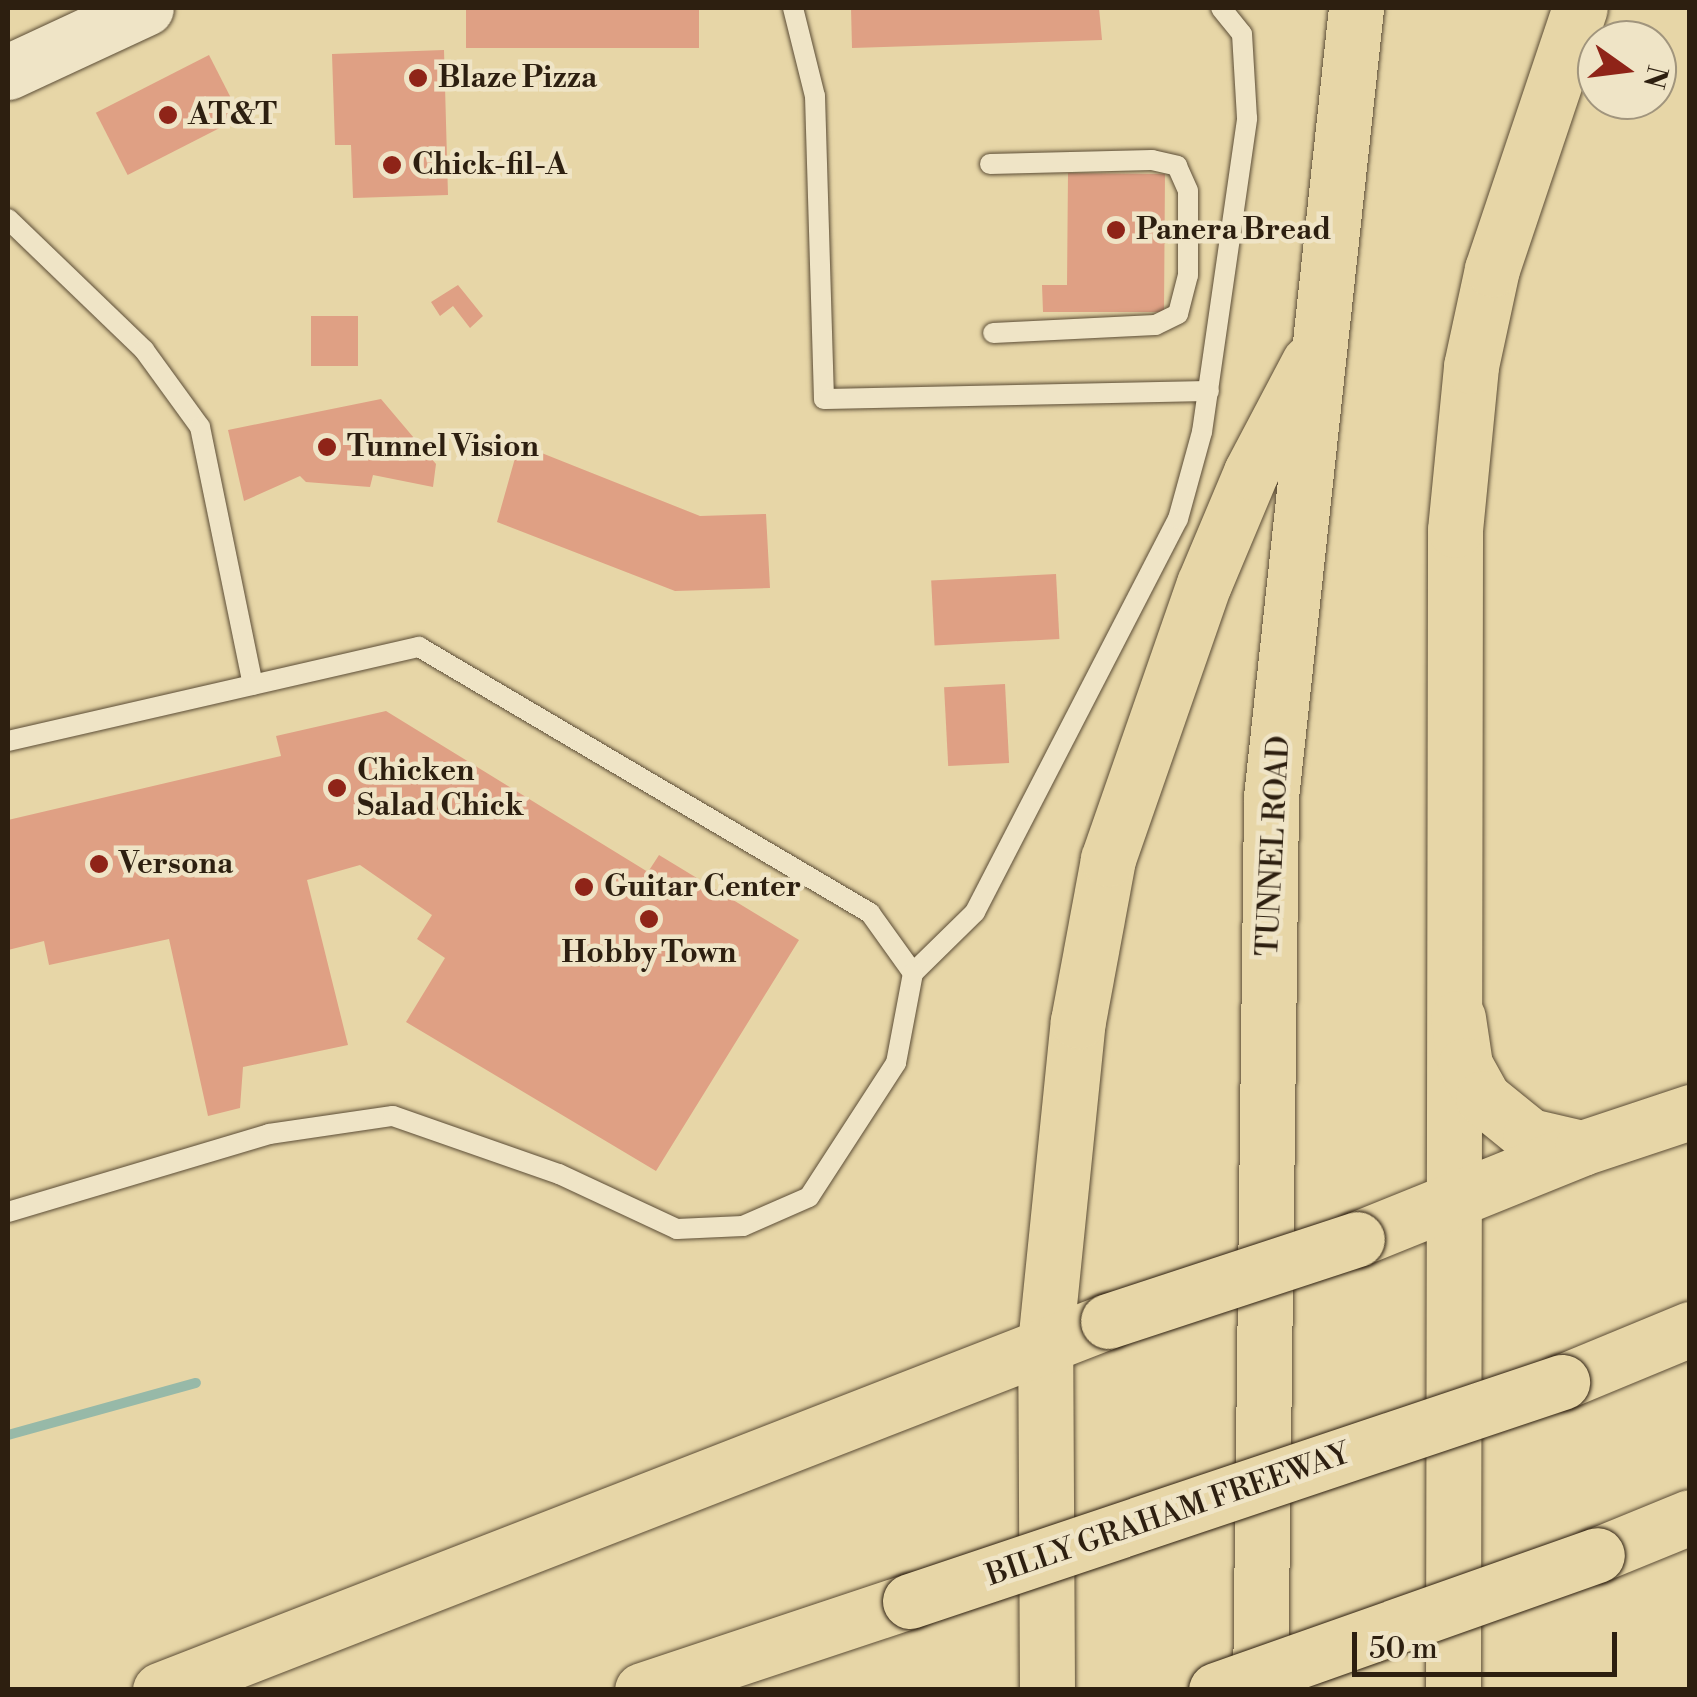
<!DOCTYPE html>
<html>
<head>
<meta charset="utf-8">
<style>
  body { margin:0 }
  #map { position:relative; width:1697px; height:1697px; overflow:hidden; background:#e7d6a7; font-family:"Libre Bodoni",serif }
  div>[style] { position:absolute }
  [style*='--x'] { left:calc(var(--x)*1px); top:calc(var(--y)*1px); width:calc(var(--w)*1px); rotate:calc(var(--a)*1deg) }
  .stream>* { height:10px; margin:-5px; padding:0 5px; transform-origin:5px; border-radius:5px; background:#97b9a8 }
  .building>* { inset:0; background:#dfa084; transform-origin:0 0 }
  .roads { filter:drop-shadow(0 0 2px #5c4d36) drop-shadow(0 0 2px #5c4d36) }
  .lane>* { height:20px; margin:-10px; padding:0 10px; transform-origin:10px; border-radius:10px; background:#efe4c6 }
  .secondary>* { height:55px; margin:-27.5px; padding:0 27.5px; transform-origin:27.5px; border-radius:27.5px; background:#efe4c6 }
  .primary>* { height:55px; margin:-27.5px; padding:0 27.5px; transform-origin:27.5px; border-radius:27.5px; background:#e7d6a7 }
  .highway>* { height:55px; margin:-27.5px; padding:0 27.5px; transform-origin:27.5px; border-radius:27.5px; background:#e7d6a7 }
  .bridges { filter:drop-shadow(0 0 2px #2d1f10) drop-shadow(0 0 2px #2d1f10) }
  .highway-bridge>* { height:55px; margin:-27.5px; padding:0 27.5px; transform-origin:27.5px; border-radius:27.5px; background:#e7d6a7 }
  .dots>* { width:28px; height:28px; translate:-50% -50%; box-sizing:border-box; border:5px solid #efe4c6; border-radius:50% }
  span { translate:-50% -50%; white-space:nowrap; text-align:center; line-height:1.15; -webkit-text-stroke:9px #efe4c6; paint-order:stroke }
  .poi-label { font-size:30px; color:#2d1f10; font-weight:700 }
  .left { translate:0 -50%; text-align:left }
  .street-label { font-size:30px; color:#2d1f10 }
  .frame { position:absolute; inset:0; border:10px solid #2d1f10; pointer-events:none }
  .north { position:absolute; left:1577px; top:20px; width:100px; height:100px; box-sizing:border-box; background:#efe4c6; border:2px solid #a1957d; border-radius:50%; rotate:104deg; font-size:28px; font-weight:700; line-height:40px; text-align:center; color:#2d1f10 }
  .north::after { content:''; display:block; margin:auto; width:35px; height:45px; background:#8f2418; clip-path:polygon(50% 0,100% 100%,50% 72%,0 100%) }
  .scale { position:absolute; left:1352px; top:1632px; width:265px; height:45px; box-sizing:border-box; border:5px solid #2d1f10; border-top:0; padding-left:12px; font-size:30px; line-height:35px; white-space:nowrap; color:#2d1f10; -webkit-text-stroke:8px #efe4c6; paint-order:stroke }
</style>
</head>
<body>
<div id="map">
  <div class="stream">
    <div style="--x:8;--y:1435;--w:195;--a:-15.5"></div>
  </div>
  <div class="building">
    <div style="left:466px;top:8px;width:233px;height:40px"></div>
    <div style="clip-path:polygon(851px 8px,1099px 8px,1102px 40px,852px 48px)"></div>
    <div style="clip-path:polygon(444px 50px,448px 195px,353px 198px,351px 145px,335px 145px,332px 54px)"></div>
    <div style="left:209px;top:55px;width:70px;height:127px;rotate:63deg"></div>
    <div style="clip-path:polygon(1068px 173px,1165px 174px,1164px 312px,1043px 312px,1042px 285px,1067px 285px)"></div>
    <div style="clip-path:polygon(458px 285px,483px 316px,470px 328px,453px 306px,440px 316px,431px 302px)"></div>
    <div style="left:311px;top:316px;width:47px;height:50px"></div>
    <div style="clip-path:polygon(381px 399px,436px 464px,433px 487px,373px 475px,370px 487px,306px 482px,300px 476px,244px 501px,228px 430px)"></div>
    <div style="clip-path:polygon(519px 444px,700px 516px,766px 514px,770px 588px,675px 591px,497px 522px)"></div>
    <div style="left:1056px;top:574px;width:65px;height:125px;rotate:87deg"></div>
    <div style="left:1005px;top:684px;width:79px;height:61px;rotate:87deg"></div>
    <div style="clip-path:polygon(386px 711px,648px 872px,659px 855px,799px 940px,656px 1171px,406px 1022px,445px 958px,417px 939px,432px 915px,360px 865px,307px 880px,348px 1045px,243px 1067px,240px 1108px,208px 1116px,169px 939px,49px 965px,44px 941px,8px 950px,8px 820px,281px 756px,276px 736px)"></div>
  </div>
  <div class="roads">
    <div class="lane">
      <div style="--x:793;--y:8;--w:91;--a:76"></div>
      <div style="--x:815;--y:96;--w:303;--a:88.3"></div>
      <div style="--x:824;--y:399;--w:385;--a:-1.2"></div>
      <div style="--x:990;--y:164;--w:162;--a:-1.4"></div>
      <div style="--x:1152;--y:160;--w:26;--a:13"></div>
      <div style="--x:1177;--y:166;--w:27;--a:66"></div>
      <div style="--x:1188;--y:191;--w:84;--a:90"></div>
      <div style="--x:1188;--y:275;--w:40;--a:104.4"></div>
      <div style="--x:1178;--y:314;--w:25;--a:154"></div>
      <div style="--x:1155;--y:325;--w:162;--a:177.2"></div>
      <div style="--x:8;--y:219;--w:189;--a:43.9"></div>
      <div style="--x:144;--y:350;--w:95;--a:54"></div>
      <div style="--x:200;--y:427;--w:263;--a:78.4"></div>
      <div style="--x:8;--y:741;--w:422;--a:-12.9"></div>
      <div style="--x:419;--y:647;--w:524;--a:30.53"></div>
      <div style="--x:870;--y:913;--w:74;--a:54.4"></div>
      <div style="--x:913;--y:973;--w:87;--a:-44.5"></div>
      <div style="--x:975;--y:912;--w:442;--a:-62.7"></div>
      <div style="--x:1178;--y:519;--w:90;--a:-74.6"></div>
      <div style="--x:1202;--y:432;--w:317;--a:-81.8"></div>
      <div style="--x:1247;--y:118;--w:84;--a:-93.4"></div>
      <div style="--x:1242;--y:34;--w:33;--a:-129"></div>
      <div style="--x:8;--y:1212;--w:272;--a:-16.6"></div>
      <div style="--x:269;--y:1134;--w:125;--a:-8.3"></div>
      <div style="--x:393;--y:1116;--w:176;--a:19.3"></div>
      <div style="--x:559;--y:1174;--w:130;--a:25"></div>
      <div style="--x:677;--y:1229;--w:66;--a:-2.6"></div>
      <div style="--x:743;--y:1226;--w:72;--a:-23.7"></div>
      <div style="--x:809;--y:1197;--w:160;--a:-57"></div>
      <div style="--x:896;--y:1063;--w:92;--a:-79.3"></div>
    </div>
    <div class="secondary">
      <div style="--x:8;--y:72;--w:152;--a:-24.9"></div>
    </div>
    <div class="primary">
      <div style="--x:1047;--y:1690;--w:346;--a:-90.3"></div>
      <div style="--x:1045;--y:1344;--w:325;--a:-84.2"></div>
      <div style="--x:1078;--y:1021;--w:165;--a:-79.5"></div>
      <div style="--x:1108;--y:859;--w:291;--a:-70.8"></div>
      <div style="--x:1204;--y:584;--w:121;--a:-67.2"></div>
      <div style="--x:1251;--y:472;--w:124;--a:-62.2"></div>
      <div style="--x:1260;--y:1690;--w:893;--a:-89.29"></div>
      <div style="--x:1271;--y:797;--w:794;--a:-83.85"></div>
      <div style="--x:1453;--y:1690;--w:1160;--a:-89.9"></div>
      <div style="--x:1455;--y:530;--w:165;--a:-84.4"></div>
      <div style="--x:1471;--y:366;--w:99;--a:-77.8"></div>
      <div style="--x:1492;--y:269;--w:275;--a:-71.4"></div>
    </div>
    <div class="highway">
      <div style="--x:1458;--y:1018;--w:48;--a:81.5"></div>
      <div style="--x:1465;--y:1065;--w:38;--a:61"></div>
      <div style="--x:1483;--y:1098;--w:60;--a:39"></div>
      <div style="--x:1530;--y:1136;--w:53;--a:13"></div>
      <div style="--x:1357;--y:1239;--w:243;--a:-22"></div>
      <div style="--x:1582;--y:1148;--w:114;--a:-18.4"></div>
      <div style="--x:1562;--y:1382;--w:139;--a:-22.5"></div>
      <div style="--x:1597;--y:1555;--w:100;--a:-22.2"></div>
      <div style="--x:160;--y:1690;--w:1017;--a:-21.27"></div>
      <div style="--x:642;--y:1690;--w:282;--a:-18.4"></div>
    </div>
  </div>
  <div class="bridges">
    <div class="highway-bridge">
      <div style="--x:1108;--y:1321;--w:262;--a:-18.2"></div>
      <div style="--x:910;--y:1601;--w:688;--a:-18.57"></div>
      <div style="--x:1216;--y:1690;--w:404;--a:-19.5"></div>
    </div>
  </div>
  <div class="dots">
    <div style="left:418px;top:78px;background:#8f2418"></div>
    <div style="left:168px;top:115px;background:#8f2418"></div>
    <div style="left:392px;top:165px;background:#8f2418"></div>
    <div style="left:1116px;top:230px;background:#8f2418"></div>
    <div style="left:327px;top:447px;background:#8f2418"></div>
    <div style="left:337px;top:788px;background:#8f2418"></div>
    <div style="left:99px;top:864px;background:#8f2418"></div>
    <div style="left:584px;top:887px;background:#8f2418"></div>
    <div style="left:649px;top:919px;background:#8f2418"></div>
  </div>
  <div class="poi-label">
    <span class="left" style="left:438px;top:78px">Blaze Pizza</span>
    <span class="left" style="left:188px;top:115px">AT&amp;T</span>
    <span class="left" style="left:412px;top:165px">Chick-fil-A</span>
    <span class="left" style="left:1136px;top:230px">Panera Bread</span>
    <span class="left" style="left:347px;top:447px">Tunnel Vision</span>
    <span class="left" style="left:357px;top:788px">Chicken<br>Salad Chick</span>
    <span class="left" style="left:119px;top:864px">Versona</span>
    <span class="left" style="left:604px;top:887px">Guitar Center</span>
    <span style="left:649px;top:953px">Hobby Town</span>
  </div>
  <div class="street-label">
    <span style="left:1274px;top:846px;rotate:-87deg">TUNNEL ROAD</span>
    <span style="left:1168px;top:1515px;rotate:-19deg">BILLY GRAHAM FREEWAY</span>
  </div>
  <div class="frame"></div>
  <div class="north">N</div>
  <div class="scale">50 m</div>
</div>
</body>
</html>
